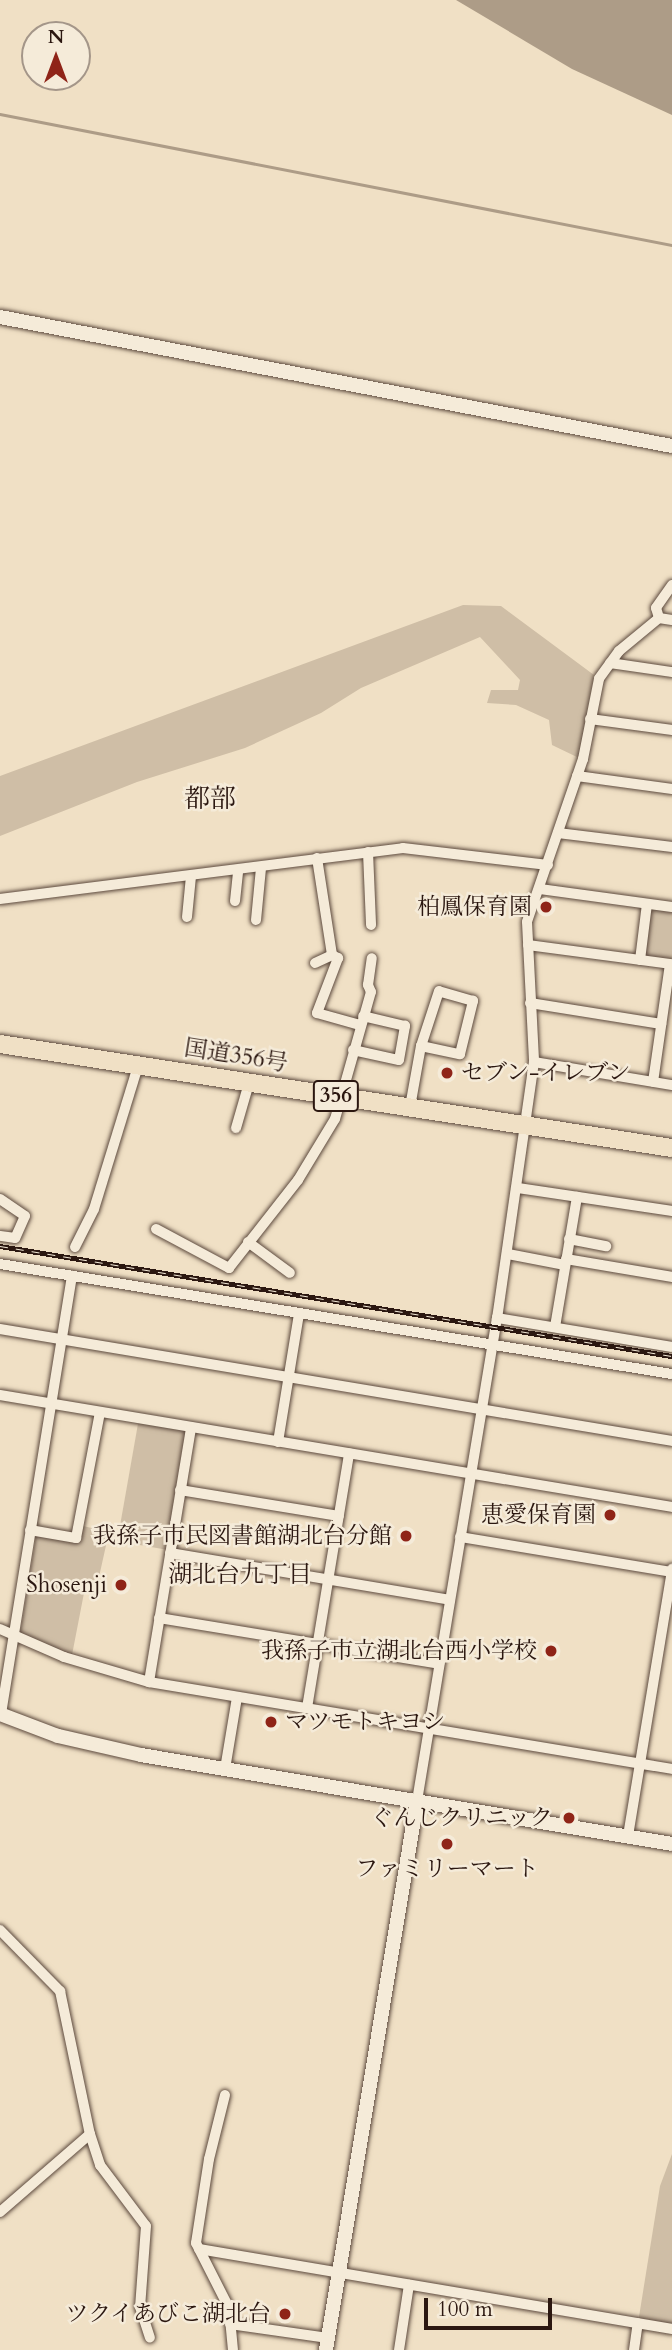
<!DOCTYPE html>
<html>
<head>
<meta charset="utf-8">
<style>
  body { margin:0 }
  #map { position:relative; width:672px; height:2350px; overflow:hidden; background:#f0e0c5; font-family:Cardo,"Noto Serif JP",serif }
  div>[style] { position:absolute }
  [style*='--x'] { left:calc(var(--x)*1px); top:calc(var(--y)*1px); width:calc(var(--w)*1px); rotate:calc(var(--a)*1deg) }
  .green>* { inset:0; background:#cfbea6; transform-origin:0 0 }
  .water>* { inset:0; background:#ad9c87 }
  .stream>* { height:2.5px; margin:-1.25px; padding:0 1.25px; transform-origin:1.25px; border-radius:1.25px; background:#ad9c87 }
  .roads { filter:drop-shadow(0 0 2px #5c493d) drop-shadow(0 0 2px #5c493d) }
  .street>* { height:10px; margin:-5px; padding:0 5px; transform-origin:5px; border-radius:5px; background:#f5ebd9 }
  .secondary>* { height:14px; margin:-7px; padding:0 7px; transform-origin:7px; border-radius:7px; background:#f5ebd9 }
  .highway>* { height:18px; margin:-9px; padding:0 9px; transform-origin:9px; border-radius:9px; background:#f0e0c5 }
  .rail>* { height:5px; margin-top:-2.5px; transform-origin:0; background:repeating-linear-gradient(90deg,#f5ebd9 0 8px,#2b1710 0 16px); box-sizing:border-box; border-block:2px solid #2b1710 }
  .dots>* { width:19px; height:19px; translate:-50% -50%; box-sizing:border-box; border:4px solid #f5ebd9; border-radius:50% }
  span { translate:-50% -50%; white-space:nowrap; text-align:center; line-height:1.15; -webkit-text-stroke:5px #f5ebd9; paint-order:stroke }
  .shield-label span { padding:2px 5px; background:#f5ebd9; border:2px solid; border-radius:5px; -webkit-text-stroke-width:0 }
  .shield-label { font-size:21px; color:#2b1710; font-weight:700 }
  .poi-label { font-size:23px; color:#2b1710 }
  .right { translate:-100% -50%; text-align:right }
  .left { translate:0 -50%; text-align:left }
  .street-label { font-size:23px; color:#2b1710 }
  .neighbourhood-label { font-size:24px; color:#2b1710 }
  .quarter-label { font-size:26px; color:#2b1710 }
  .north { position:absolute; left:21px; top:21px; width:70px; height:70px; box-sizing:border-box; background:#f5ebd9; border:2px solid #a49689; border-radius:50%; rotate:0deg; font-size:19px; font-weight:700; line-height:28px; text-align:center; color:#2b1710 }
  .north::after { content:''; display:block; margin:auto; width:24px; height:32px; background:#8f2418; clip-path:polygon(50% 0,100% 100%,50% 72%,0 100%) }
  .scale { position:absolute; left:424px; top:2298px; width:128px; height:32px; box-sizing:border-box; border:4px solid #2b1710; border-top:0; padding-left:9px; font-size:21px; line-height:24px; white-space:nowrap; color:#2b1710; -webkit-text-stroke:5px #f5ebd9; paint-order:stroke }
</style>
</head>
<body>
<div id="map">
  <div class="green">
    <div style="clip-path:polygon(463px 605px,501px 606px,594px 675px,579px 758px,552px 745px,549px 720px,516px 705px,487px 703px,491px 690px,518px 690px,520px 680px,480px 637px,361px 688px,321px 713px,245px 748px,137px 782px,0 836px,0 776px)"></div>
    <div style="clip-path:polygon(647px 904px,672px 907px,672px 965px,640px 960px)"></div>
    <div style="left:139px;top:1418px;width:53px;height:125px;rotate:10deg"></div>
    <div style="clip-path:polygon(83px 1526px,109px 1532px,95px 1595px,84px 1593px,72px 1655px,20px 1634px,36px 1536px,80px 1543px)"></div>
    <div style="clip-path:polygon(672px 2154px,672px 2329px,638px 2323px,660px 2186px)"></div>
  </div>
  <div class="water">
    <div style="clip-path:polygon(456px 0,672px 0,672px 115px,572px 69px)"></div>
  </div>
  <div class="stream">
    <div style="--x:0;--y:114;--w:685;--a:11.03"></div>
  </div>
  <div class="roads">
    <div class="street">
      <div style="--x:672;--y:585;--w:28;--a:125"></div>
      <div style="--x:656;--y:608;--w:10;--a:73"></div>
      <div style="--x:659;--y:618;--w:13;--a:9"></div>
      <div style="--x:659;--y:618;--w:52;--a:140.5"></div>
      <div style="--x:619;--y:651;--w:34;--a:126"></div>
      <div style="--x:599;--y:679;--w:82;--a:101.3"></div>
      <div style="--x:583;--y:759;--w:172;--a:109"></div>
      <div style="--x:527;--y:922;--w:140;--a:87.1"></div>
      <div style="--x:534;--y:1062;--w:259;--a:98.2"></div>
      <div style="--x:497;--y:1318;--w:177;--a:9.4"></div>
      <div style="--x:610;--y:663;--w:63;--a:8.3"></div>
      <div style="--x:590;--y:719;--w:83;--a:7.6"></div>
      <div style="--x:577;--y:776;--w:96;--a:7.8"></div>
      <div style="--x:558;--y:833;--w:115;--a:7"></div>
      <div style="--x:368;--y:852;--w:73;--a:87.6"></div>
      <div style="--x:317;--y:858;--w:98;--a:81.2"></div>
      <div style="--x:332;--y:955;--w:7;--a:27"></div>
      <div style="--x:338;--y:958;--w:59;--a:110.9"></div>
      <div style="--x:317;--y:1013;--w:45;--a:15.6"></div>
      <div style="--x:540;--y:889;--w:133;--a:7.8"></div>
      <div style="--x:0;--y:899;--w:406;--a:-7.2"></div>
      <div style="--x:403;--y:848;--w:146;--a:6.7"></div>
      <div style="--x:235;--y:901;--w:30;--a:-84"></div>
      <div style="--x:187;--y:917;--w:41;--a:-84.4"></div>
      <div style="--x:256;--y:920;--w:52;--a:-84.5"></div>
      <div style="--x:528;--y:945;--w:143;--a:7.6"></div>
      <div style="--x:670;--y:964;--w:119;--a:98.2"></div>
      <div style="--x:640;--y:960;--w:56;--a:-82.9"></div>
      <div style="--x:315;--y:963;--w:19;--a:-25"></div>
      <div style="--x:530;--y:1003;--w:133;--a:9.1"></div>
      <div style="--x:353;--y:1050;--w:47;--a:12.3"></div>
      <div style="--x:399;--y:1060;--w:35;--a:-80"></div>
      <div style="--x:405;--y:1026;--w:43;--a:-166.6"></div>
      <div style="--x:534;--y:1062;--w:140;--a:9.5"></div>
      <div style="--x:410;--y:1107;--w:62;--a:-79.8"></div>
      <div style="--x:421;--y:1046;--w:40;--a:12"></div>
      <div style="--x:460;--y:1054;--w:55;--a:-76.2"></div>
      <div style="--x:473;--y:1001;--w:35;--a:-164"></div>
      <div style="--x:439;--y:991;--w:58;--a:108.1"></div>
      <div style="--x:236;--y:1128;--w:47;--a:-73.9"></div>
      <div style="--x:518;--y:1188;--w:156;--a:8.5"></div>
      <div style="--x:0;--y:1199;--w:30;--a:34"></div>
      <div style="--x:25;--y:1216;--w:24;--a:114"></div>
      <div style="--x:15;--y:1238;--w:15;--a:-172"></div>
      <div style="--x:156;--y:1229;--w:83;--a:28.1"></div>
      <div style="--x:229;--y:1268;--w:112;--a:-51.9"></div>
      <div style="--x:298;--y:1180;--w:71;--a:-58.8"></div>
      <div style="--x:335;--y:1119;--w:132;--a:-74.2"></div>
      <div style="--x:371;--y:992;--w:8;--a:-113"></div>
      <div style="--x:368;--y:985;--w:27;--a:-82"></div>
      <div style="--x:569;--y:1239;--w:38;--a:11"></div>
      <div style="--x:248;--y:1242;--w:52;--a:36.4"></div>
      <div style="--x:75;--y:1247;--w:42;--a:-63.4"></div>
      <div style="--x:94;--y:1209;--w:150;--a:-72.9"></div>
      <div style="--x:508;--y:1254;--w:58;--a:10.9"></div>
      <div style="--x:566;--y:1259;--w:108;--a:9.6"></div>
      <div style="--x:0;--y:1264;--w:681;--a:9.3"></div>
      <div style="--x:555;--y:1327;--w:132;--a:-80.4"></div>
      <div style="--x:0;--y:1329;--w:681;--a:9.46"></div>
      <div style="--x:0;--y:1395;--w:681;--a:9.46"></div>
      <div style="--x:278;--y:1442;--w:130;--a:-80.7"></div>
      <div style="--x:180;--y:1490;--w:161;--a:9.3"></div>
      <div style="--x:30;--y:1530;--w:47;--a:9.9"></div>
      <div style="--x:76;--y:1538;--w:128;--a:-79.2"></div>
      <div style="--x:460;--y:1537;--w:215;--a:9.4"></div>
      <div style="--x:170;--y:1553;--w:284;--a:9.5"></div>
      <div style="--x:159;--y:1618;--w:284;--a:9.3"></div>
      <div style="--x:0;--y:1629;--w:70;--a:23.6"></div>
      <div style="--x:64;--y:1657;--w:89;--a:16.4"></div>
      <div style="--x:149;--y:1682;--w:530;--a:9.44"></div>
      <div style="--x:149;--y:1682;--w:258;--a:-80.6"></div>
      <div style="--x:307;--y:1708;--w:258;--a:-80.6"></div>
      <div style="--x:1;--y:1714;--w:444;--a:-80.8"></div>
      <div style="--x:225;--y:1769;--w:73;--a:-80.5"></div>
      <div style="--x:417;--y:1801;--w:490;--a:-80.6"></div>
      <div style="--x:628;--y:1836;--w:271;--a:-80.6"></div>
      <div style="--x:0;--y:1930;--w:86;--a:45.5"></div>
      <div style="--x:60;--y:1991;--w:146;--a:78.2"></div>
      <div style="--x:90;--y:2134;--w:119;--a:139.1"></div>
      <div style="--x:225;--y:2095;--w:66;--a:104"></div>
      <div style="--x:209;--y:2159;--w:85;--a:98.8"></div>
      <div style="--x:196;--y:2243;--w:73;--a:63.1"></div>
      <div style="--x:229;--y:2308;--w:42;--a:84.6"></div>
      <div style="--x:90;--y:2134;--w:33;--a:72"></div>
      <div style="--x:100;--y:2165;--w:76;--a:53"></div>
      <div style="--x:146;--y:2226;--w:81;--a:94.2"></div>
      <div style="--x:140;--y:2307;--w:32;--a:72"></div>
      <div style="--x:199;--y:2249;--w:480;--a:9.6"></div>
      <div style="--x:230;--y:2324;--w:99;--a:8.1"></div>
      <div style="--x:399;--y:2350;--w:66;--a:-81.3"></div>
      <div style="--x:634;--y:2350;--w:27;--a:-82"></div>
    </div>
    <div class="secondary">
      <div style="--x:0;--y:317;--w:684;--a:10.87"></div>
      <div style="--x:0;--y:1714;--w:62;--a:20.8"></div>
      <div style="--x:58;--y:1736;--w:85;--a:12.9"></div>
      <div style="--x:141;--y:1755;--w:538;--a:9.51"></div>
      <div style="--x:326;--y:2350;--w:556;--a:-80.59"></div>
    </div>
    <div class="highway">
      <div style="--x:0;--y:1044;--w:680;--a:8.8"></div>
    </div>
  </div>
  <div class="rail">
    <div style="--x:0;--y:1246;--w:681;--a:9.3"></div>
  </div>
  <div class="dots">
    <div style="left:546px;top:907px;background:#8f2418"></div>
    <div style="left:447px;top:1073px;background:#8f2418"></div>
    <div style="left:610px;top:1515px;background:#8f2418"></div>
    <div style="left:406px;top:1536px;background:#8f2418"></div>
    <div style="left:121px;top:1585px;background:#8f2418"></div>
    <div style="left:551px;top:1651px;background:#8f2418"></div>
    <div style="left:271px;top:1722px;background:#8f2418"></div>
    <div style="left:569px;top:1818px;background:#8f2418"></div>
    <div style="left:447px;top:1844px;background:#8f2418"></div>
    <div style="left:285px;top:2314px;background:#8f2418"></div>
  </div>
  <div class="shield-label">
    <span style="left:336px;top:1096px">356</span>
  </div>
  <div class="poi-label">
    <span class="right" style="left:532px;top:907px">柏鳳保育園</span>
    <span class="left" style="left:461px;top:1073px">セブン-イレブン</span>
    <span class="right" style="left:596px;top:1515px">恵愛保育園</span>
    <span class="right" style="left:392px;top:1536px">我孫子市民図書館湖北台分館</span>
    <span class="right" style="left:107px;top:1585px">Shosenji</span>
    <span class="right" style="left:537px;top:1651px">我孫子市立湖北台西小学校</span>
    <span class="left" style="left:285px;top:1722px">マツモトキヨシ</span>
    <span class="right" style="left:553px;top:1818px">ぐんじクリニック</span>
    <span style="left:447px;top:1869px">ファミリーマート</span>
    <span class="right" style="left:271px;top:2314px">ツクイあびこ湖北台</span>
  </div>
  <div class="street-label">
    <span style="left:236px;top:1056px;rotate:9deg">国道356号</span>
  </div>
  <div class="neighbourhood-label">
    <span style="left:240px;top:1575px">湖北台九丁目</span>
  </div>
  <div class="quarter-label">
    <span style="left:210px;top:799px">都部</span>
  </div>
  <div class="north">N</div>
  <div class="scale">100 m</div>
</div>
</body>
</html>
